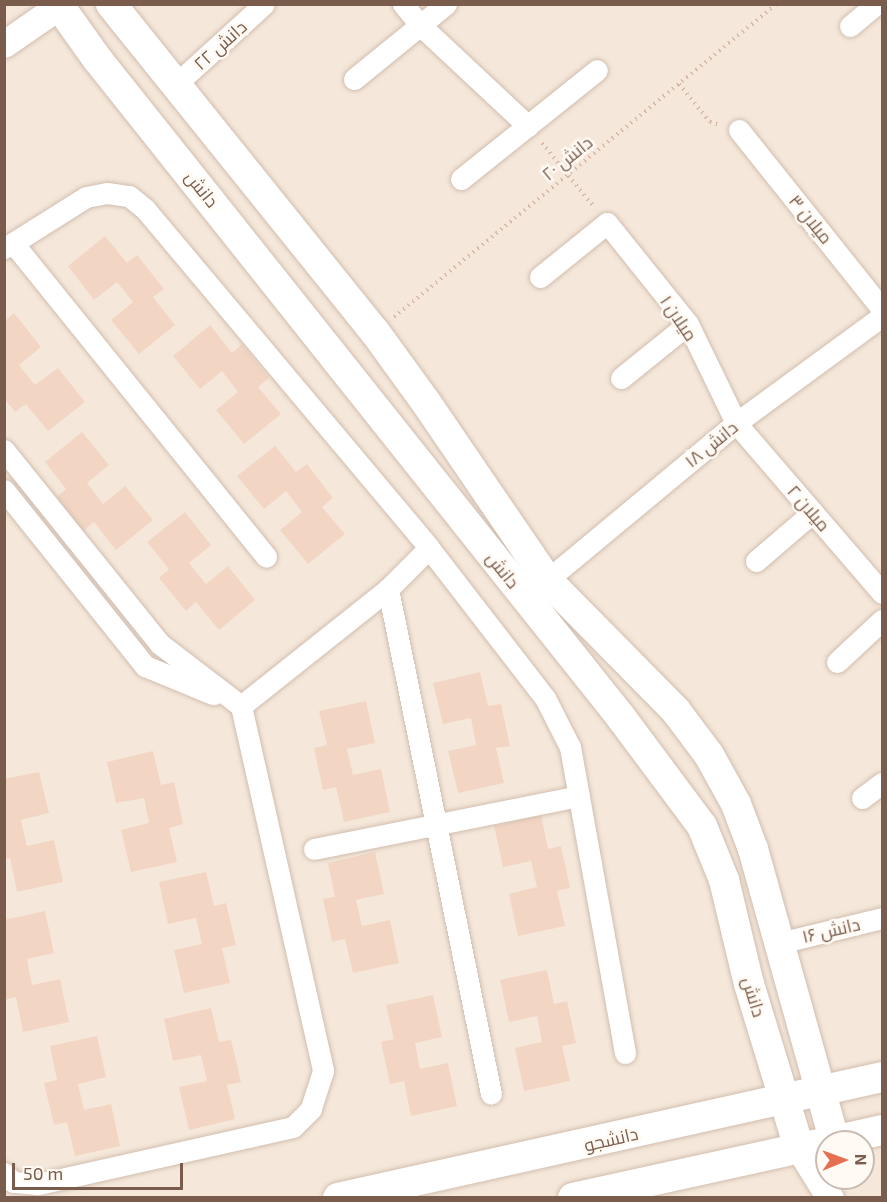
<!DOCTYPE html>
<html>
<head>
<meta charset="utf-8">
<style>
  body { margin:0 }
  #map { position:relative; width:887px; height:1202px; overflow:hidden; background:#fdf6ec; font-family:"Exo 2",Cairo,sans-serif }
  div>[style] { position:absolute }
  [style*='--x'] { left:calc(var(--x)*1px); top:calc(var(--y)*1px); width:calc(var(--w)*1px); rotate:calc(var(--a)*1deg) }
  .residential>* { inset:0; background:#f5e8da }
  .building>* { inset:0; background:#f3d5c3 }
  .path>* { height:4px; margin-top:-2px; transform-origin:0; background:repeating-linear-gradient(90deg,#d9b8a5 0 1.5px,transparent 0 6px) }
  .roads { filter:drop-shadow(0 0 2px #d1beb0) drop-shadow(0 0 2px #d1beb0) }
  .minor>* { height:21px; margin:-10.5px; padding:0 10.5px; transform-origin:10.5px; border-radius:10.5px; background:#fff }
  .tertiary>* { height:27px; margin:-13.5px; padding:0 13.5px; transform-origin:13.5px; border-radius:13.5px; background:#fff }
  .secondary>* { height:30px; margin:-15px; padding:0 15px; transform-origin:15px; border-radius:15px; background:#fff }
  span { translate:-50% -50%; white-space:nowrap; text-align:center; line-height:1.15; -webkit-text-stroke:5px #fffaf3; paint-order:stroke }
  .street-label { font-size:18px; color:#7a5c4d }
  .frame { position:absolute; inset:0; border:6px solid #7a5c4d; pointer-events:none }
  .north { position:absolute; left:815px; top:1130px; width:60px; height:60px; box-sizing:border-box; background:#fffaf3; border:2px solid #cabbb1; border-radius:50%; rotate:89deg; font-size:16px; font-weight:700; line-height:24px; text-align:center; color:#7a5c4d }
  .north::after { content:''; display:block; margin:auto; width:21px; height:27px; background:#e76f51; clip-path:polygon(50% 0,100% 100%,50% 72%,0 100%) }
  .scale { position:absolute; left:12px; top:1163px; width:171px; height:27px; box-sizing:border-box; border:3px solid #7a5c4d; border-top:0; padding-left:8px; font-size:18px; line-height:21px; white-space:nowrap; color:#7a5c4d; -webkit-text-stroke:4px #fffaf3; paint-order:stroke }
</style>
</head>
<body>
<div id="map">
  <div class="residential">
    <div style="clip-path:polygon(evenodd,5px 5px,882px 5px,882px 1197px,5px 1198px,5px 5px,827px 1142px,863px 1142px,863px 1178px,827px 1178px,827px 1142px)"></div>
  </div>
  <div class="building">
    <div style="clip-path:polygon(105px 236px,127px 263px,137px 255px,164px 289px,153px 297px,175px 325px,139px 354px,111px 320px,133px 302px,117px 282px,94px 300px,68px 266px)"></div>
    <div style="clip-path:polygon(14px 313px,41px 347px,19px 365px,35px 385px,58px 368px,85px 402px,48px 431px,26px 404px,15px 412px,5px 399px,5px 321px)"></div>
    <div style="clip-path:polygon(210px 325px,232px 353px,242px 344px,269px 378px,258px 387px,281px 414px,244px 444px,216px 410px,238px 392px,222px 371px,200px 389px,173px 356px)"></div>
    <div style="clip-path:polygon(82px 432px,109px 465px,87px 483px,103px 504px,125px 486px,153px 520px,116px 550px,94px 522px,83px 531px,56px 498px,66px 489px,45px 462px)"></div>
    <div style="clip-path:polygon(275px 446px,296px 472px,307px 464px,333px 498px,322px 507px,345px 534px,308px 564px,280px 530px,302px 512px,286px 491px,264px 509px,237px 476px)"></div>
    <div style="clip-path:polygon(185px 512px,211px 545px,189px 563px,206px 584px,228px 566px,255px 600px,219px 630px,196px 602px,186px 611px,159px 578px,169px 569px,147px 542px)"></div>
    <div style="clip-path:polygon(480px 672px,488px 706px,501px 704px,510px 746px,496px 748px,504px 783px,458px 793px,448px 751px,476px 745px,471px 718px,443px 724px,433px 683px)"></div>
    <div style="clip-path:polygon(366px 701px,375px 743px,347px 749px,353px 775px,381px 769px,390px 812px,344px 822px,336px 787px,323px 790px,314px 748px,327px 745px,319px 711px)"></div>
    <div style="clip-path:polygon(153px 751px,161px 785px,174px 782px,183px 824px,169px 828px,177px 862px,131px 872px,121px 830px,149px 823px,144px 798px,116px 803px,107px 762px)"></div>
    <div style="clip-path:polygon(39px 772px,49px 813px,21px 820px,27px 846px,54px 840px,63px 882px,17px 892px,10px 858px,4px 859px,4px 779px)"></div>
    <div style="clip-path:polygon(541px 815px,548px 849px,561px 846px,570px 888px,557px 891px,565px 926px,518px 936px,509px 894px,537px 887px,531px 861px,503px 867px,494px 826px)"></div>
    <div style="clip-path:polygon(375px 852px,384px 894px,356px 900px,362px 926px,390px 920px,399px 963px,353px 973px,345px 939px,332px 942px,323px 899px,335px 897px,328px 863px)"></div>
    <div style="clip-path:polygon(206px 872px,214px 906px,226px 903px,236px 945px,222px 948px,230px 983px,184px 993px,174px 950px,202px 944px,196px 918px,168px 924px,159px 882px)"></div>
    <div style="clip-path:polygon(45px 911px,54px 953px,27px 959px,32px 985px,60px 979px,69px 1022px,23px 1032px,16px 997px,4px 1000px,4px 920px)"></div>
    <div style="clip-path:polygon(547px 970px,554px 1004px,567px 1001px,576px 1043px,562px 1046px,570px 1081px,524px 1091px,515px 1048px,542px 1042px,537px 1016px,509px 1022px,500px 980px)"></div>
    <div style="clip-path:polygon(433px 995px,442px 1037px,415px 1043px,420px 1069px,448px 1063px,457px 1106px,411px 1116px,404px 1081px,390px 1084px,381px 1042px,394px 1039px,386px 1005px)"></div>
    <div style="clip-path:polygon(211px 1008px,219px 1042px,231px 1040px,241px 1082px,227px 1085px,235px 1119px,189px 1130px,179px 1087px,207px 1081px,201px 1055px,173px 1061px,164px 1019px)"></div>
    <div style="clip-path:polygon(97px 1036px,106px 1077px,78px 1084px,84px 1110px,111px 1104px,120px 1146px,75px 1156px,67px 1122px,54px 1125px,44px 1083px,57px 1080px,50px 1046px)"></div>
  </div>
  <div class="path">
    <div style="--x:679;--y:84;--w:49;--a:50.8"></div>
    <div style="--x:710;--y:122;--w:10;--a:17"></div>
    <div style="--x:542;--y:143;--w:82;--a:50.9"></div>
    <div style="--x:394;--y:317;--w:495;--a:-39.3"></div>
  </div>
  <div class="roads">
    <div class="minor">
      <div style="--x:403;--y:4;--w:27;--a:51"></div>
      <div style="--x:420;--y:25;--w:148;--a:43.1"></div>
      <div style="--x:850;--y:26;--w:34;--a:-40"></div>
      <div style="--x:354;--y:79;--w:119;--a:-39.2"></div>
      <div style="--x:175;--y:85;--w:120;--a:-42.3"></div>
      <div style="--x:739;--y:130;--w:229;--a:51.4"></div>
      <div style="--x:461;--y:179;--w:174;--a:-38.7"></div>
      <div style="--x:13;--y:243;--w:86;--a:-32.2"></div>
      <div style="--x:86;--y:197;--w:21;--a:-11"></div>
      <div style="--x:107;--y:193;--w:22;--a:8"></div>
      <div style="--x:129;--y:196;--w:21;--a:39"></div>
      <div style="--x:145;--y:209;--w:442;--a:50"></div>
      <div style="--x:429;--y:548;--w:190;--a:52.3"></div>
      <div style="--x:545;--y:698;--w:55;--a:63"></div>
      <div style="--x:570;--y:747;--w:311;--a:79.8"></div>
      <div style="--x:4;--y:248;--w:10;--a:-29"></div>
      <div style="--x:13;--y:243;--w:403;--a:51.1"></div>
      <div style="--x:540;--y:277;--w:86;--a:-38.9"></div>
      <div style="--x:607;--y:223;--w:129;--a:51.3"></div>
      <div style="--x:688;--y:324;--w:110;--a:64.1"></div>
      <div style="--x:736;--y:423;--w:224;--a:49.3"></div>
      <div style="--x:621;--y:378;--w:86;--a:-38.9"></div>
      <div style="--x:4;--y:450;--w:249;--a:51.2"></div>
      <div style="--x:160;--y:644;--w:102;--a:37.4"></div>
      <div style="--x:241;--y:706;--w:374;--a:77.3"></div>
      <div style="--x:323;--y:1071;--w:40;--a:108"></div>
      <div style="--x:311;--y:1109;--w:25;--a:135"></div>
      <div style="--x:293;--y:1127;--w:262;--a:167.4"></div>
      <div style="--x:37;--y:1184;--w:24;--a:-175"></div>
      <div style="--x:13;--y:1182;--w:13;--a:-135"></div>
      <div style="--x:4;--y:490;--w:226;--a:51.3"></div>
      <div style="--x:145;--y:666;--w:74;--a:22.4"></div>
      <div style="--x:756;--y:561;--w:75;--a:-40.7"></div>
      <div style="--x:547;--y:580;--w:246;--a:-39.7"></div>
      <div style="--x:736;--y:423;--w:181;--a:-36.2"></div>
      <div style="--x:388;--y:589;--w:515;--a:78.47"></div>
      <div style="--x:837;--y:662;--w:62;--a:-43"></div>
      <div style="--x:241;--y:706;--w:188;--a:-38.5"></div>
      <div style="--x:388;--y:589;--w:58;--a:-45"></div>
      <div style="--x:862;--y:798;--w:25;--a:-37"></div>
      <div style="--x:314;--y:849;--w:270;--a:-11.3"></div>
      <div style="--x:779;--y:943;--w:106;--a:-13.6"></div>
    </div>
    <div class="tertiary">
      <div style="--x:4;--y:44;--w:67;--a:-34.6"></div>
      <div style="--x:799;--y:1148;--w:59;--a:58.2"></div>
    </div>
    <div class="secondary">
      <div style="--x:58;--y:4;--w:69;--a:54.5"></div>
      <div style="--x:98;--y:60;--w:838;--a:51.49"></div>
      <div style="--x:620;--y:716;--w:137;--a:53.3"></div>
      <div style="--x:702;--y:826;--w:58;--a:67.8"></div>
      <div style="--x:724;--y:880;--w:107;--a:76.5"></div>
      <div style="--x:749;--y:984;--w:171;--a:73"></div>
      <div style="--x:111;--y:4;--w:421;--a:51.2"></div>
      <div style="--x:375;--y:332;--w:85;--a:54.1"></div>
      <div style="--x:425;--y:401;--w:217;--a:55.7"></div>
      <div style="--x:547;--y:580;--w:184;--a:45.4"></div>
      <div style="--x:676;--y:711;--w:55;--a:53.1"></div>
      <div style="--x:709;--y:755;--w:56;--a:61.1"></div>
      <div style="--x:736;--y:804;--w:48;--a:69.3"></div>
      <div style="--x:753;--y:849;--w:302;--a:74.4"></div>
      <div style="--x:338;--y:1198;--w:557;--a:-12.54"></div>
      <div style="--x:573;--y:1198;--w:316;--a:-12.4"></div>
    </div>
  </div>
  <div class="street-label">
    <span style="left:220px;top:45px;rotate:-42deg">دانش ۲۲</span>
    <span style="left:567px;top:158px;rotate:-39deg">دانش ۲۰</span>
    <span style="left:202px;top:189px;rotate:51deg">دانش</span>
    <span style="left:811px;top:219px;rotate:51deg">میلان ۳</span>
    <span style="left:679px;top:318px;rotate:56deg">میلان ۱</span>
    <span style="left:711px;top:444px;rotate:-39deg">دانش ۱۸</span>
    <span style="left:809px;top:508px;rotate:49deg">میلان ۲</span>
    <span style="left:503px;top:570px;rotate:51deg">دانش</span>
    <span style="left:831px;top:930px;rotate:-13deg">دانش ۱۶</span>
    <span style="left:754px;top:997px;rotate:73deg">دانش</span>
    <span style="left:611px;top:1139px;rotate:-13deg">دانشجو</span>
  </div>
  <div class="frame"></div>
  <div class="north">N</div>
  <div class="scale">50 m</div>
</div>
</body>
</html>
